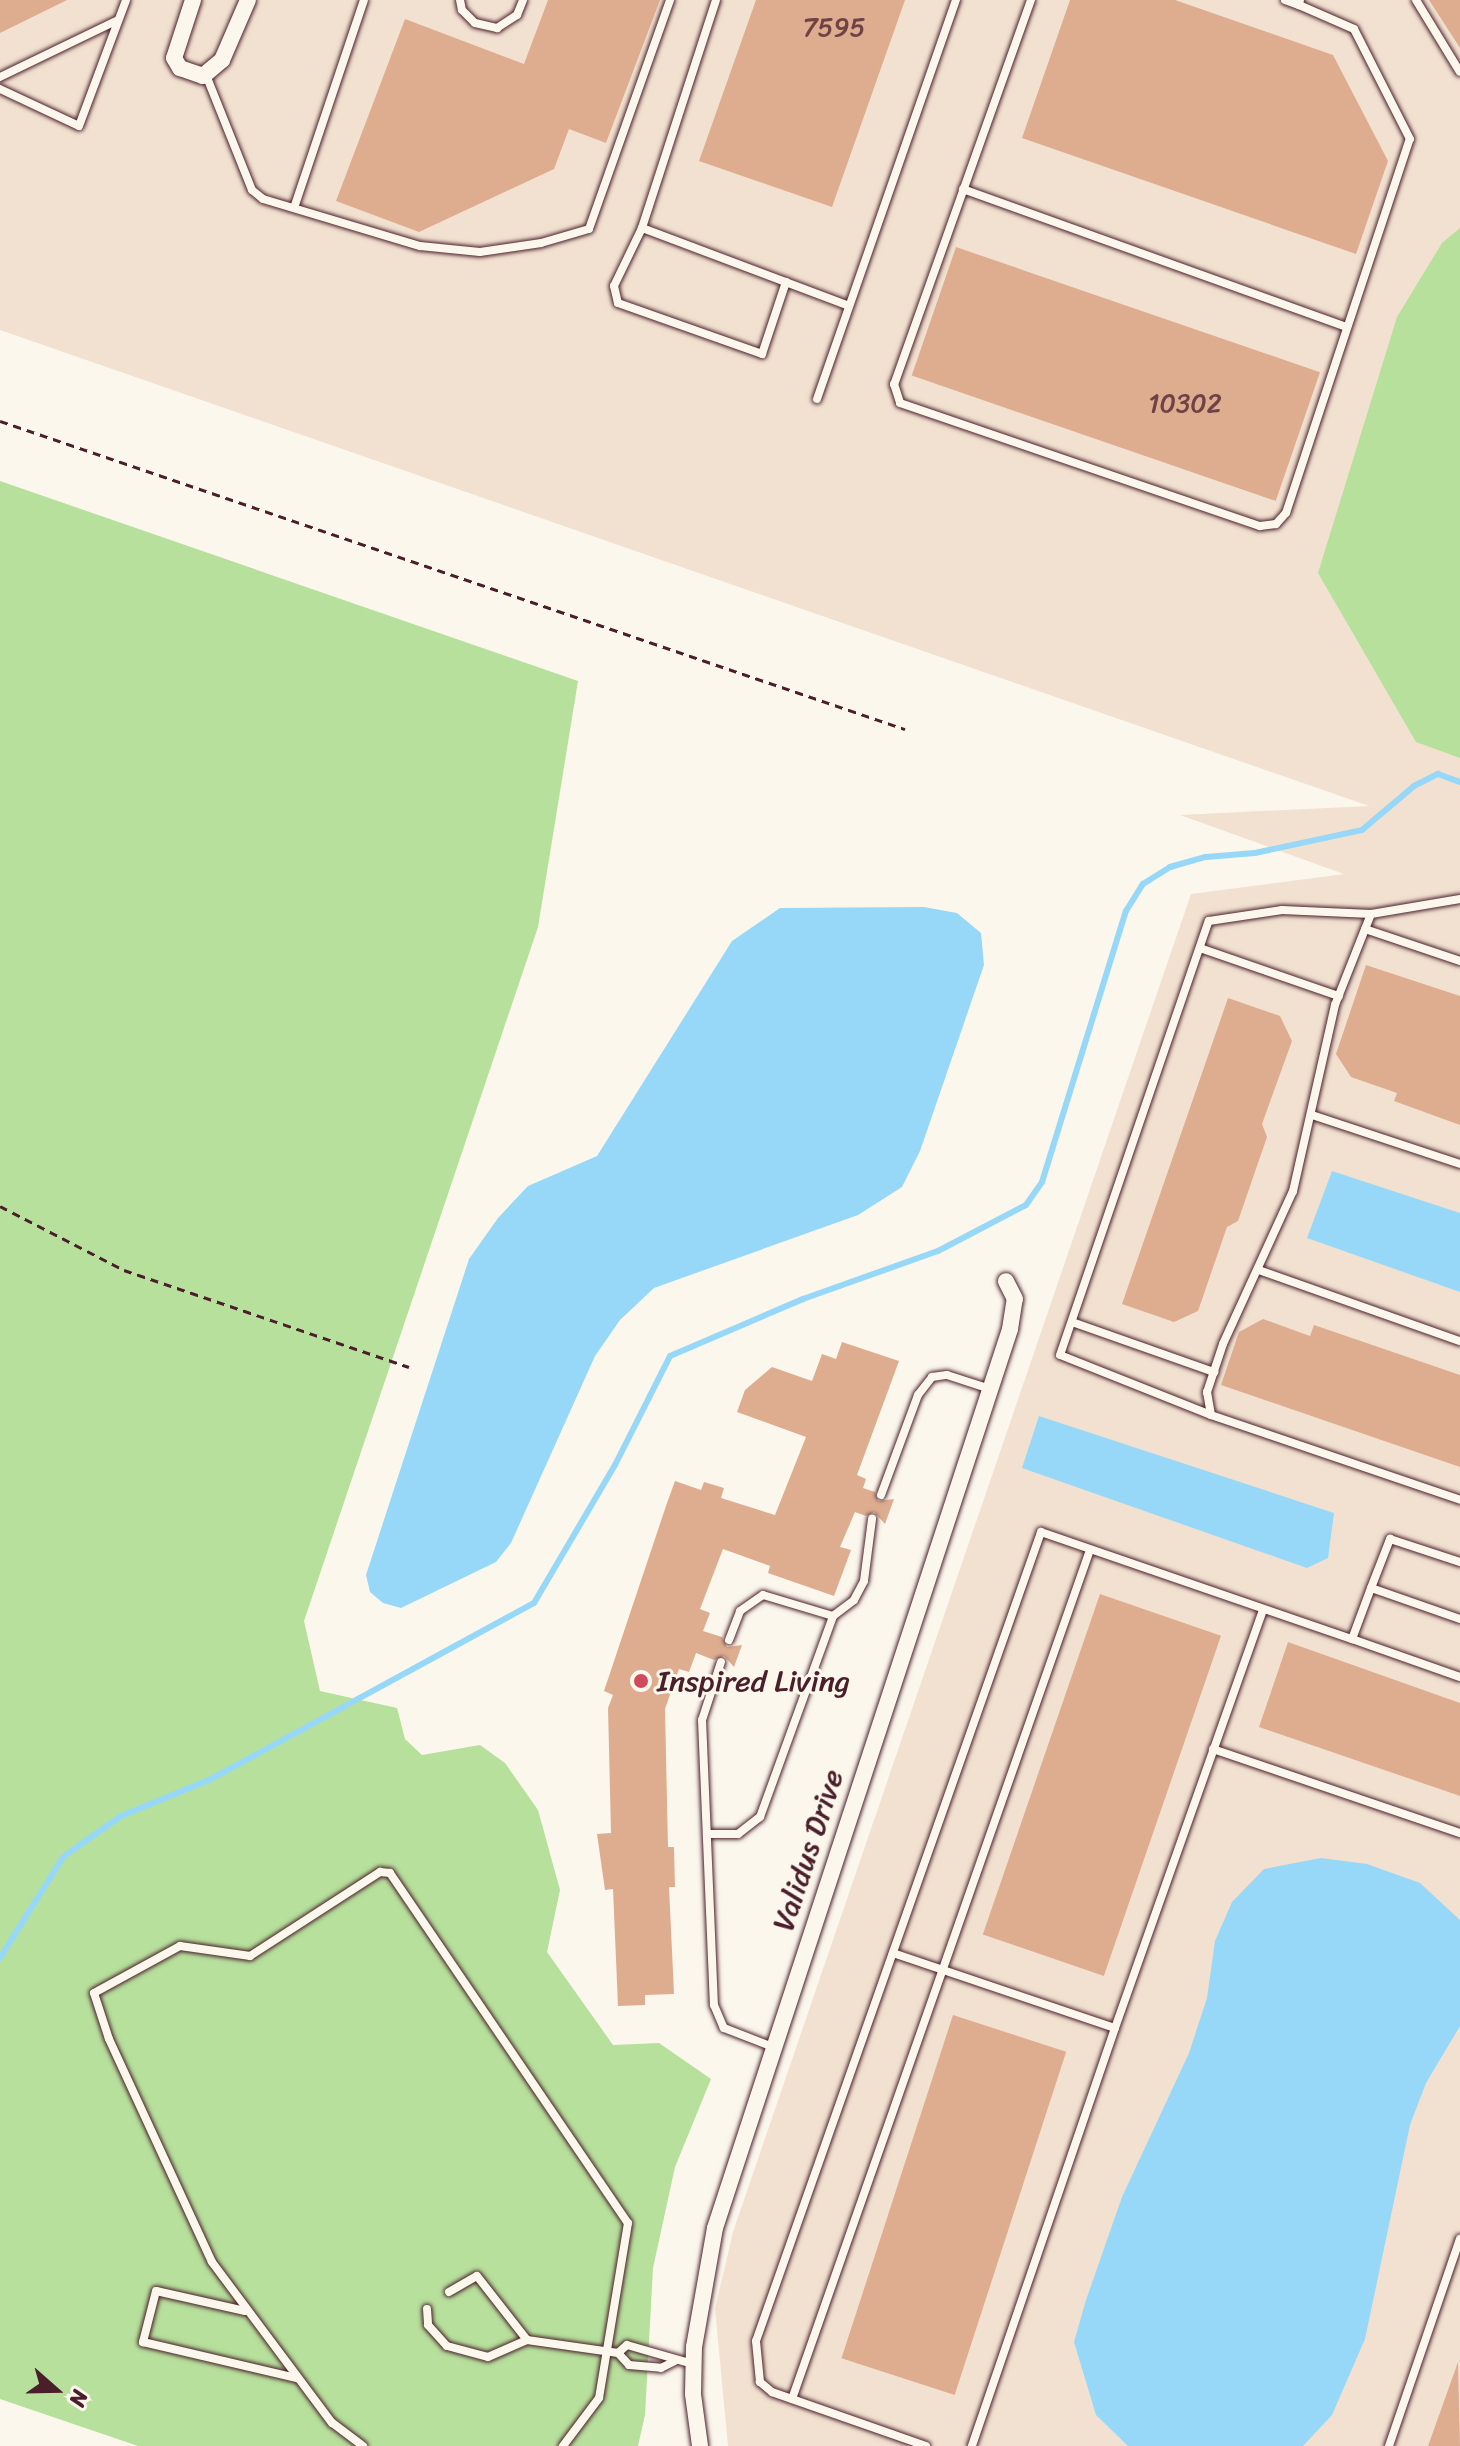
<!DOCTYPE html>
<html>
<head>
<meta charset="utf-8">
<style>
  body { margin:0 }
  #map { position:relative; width:1460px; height:2446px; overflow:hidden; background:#fbf7ec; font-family:Sriracha,sans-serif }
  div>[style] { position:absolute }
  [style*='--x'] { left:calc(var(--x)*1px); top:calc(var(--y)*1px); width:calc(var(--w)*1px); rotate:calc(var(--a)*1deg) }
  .built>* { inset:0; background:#f2e1d0 }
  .green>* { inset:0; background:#b7e09c }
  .water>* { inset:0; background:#97d8f9 }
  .stream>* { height:6px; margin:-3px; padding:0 3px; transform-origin:3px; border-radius:3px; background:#97d8f9 }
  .building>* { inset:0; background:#dead90; transform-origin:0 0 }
  .path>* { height:3px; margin-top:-1.5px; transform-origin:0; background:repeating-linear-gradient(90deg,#4a1f2b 0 8px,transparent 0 14px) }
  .roads { filter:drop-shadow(0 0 2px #4a1f2b) drop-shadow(0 0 2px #4a1f2b) }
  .lane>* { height:8px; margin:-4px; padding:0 4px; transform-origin:4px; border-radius:4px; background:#fbf7ec }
  .street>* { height:16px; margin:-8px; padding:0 8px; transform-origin:8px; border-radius:8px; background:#fbf7ec }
  .dots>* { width:22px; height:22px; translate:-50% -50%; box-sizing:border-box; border:4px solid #fbf7ec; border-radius:50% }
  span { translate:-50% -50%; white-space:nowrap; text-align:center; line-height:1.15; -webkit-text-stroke:6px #fbf7ec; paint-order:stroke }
  .number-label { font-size:26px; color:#6f4244 }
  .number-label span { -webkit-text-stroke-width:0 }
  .poi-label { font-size:30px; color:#4a1f2b }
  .left { translate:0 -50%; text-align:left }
  .street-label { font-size:30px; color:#4a1f2b }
  .north { position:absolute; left:16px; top:2350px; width:80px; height:80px; -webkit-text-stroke:6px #fbf7ec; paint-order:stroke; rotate:110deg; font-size:22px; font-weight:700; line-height:32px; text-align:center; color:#4a1f2b }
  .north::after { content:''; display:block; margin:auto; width:28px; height:36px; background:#4a1f2b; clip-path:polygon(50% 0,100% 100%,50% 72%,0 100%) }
</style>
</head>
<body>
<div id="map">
  <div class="built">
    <div style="clip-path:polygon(0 0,1460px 0,1460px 2446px,728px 2446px,715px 2309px,733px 2232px,1191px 894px,1344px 874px,1180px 815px,1369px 806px,0 330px)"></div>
  </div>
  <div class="green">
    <div style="clip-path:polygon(1460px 228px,1460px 758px,1416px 742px,1318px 573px,1397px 317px,1442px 243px)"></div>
    <div style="clip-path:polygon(0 481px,578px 681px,538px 927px,304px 1621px,320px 1691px,397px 1708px,405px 1739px,422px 1755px,480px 1745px,505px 1763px,538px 1810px,560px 1890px,547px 1952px,613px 2045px,659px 2043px,711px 2079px,675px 2167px,653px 2268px,645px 2415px,638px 2446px,138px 2446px,0 2399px)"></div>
  </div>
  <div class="water">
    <div style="clip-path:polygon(924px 907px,957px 913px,981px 933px,984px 965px,920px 1151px,902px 1187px,858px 1215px,654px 1288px,620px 1320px,595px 1356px,511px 1543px,496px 1562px,401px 1608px,383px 1603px,370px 1592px,366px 1575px,469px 1259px,498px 1218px,528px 1186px,597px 1156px,732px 941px,780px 908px)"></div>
    <div style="clip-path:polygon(1332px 1171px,1460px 1213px,1460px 1292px,1307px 1238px)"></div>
    <div style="clip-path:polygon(1039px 1416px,1334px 1513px,1328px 1558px,1307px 1568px,1022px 1468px)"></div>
    <div style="clip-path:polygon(1321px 1858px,1367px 1864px,1420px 1883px,1460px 1920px,1460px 2026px,1426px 2083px,1410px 2125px,1365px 2339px,1332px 2415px,1303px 2446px,1128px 2446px,1096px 2415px,1074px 2342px,1086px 2300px,1122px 2197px,1189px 2053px,1207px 1998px,1215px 1941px,1232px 1902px,1264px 1869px)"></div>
  </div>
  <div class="stream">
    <div style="--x:0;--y:1958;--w:119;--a:-58"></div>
    <div style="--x:63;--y:1857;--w:71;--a:-35.3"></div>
    <div style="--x:121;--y:1816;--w:97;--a:-22.3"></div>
    <div style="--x:211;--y:1779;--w:368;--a:-28.6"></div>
    <div style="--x:534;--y:1603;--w:160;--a:-59.6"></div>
    <div style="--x:615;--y:1465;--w:122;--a:-63.2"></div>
    <div style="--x:670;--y:1356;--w:145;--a:-23.2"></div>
    <div style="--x:803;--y:1299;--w:143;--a:-19.6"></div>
    <div style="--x:938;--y:1251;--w:99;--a:-27.6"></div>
    <div style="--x:1026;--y:1205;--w:28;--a:-55"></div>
    <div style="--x:1042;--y:1182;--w:284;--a:-72.8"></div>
    <div style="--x:1126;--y:911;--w:32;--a:-58"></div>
    <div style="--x:1143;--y:884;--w:32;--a:-32"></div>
    <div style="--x:1170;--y:867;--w:37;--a:-16"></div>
    <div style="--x:1206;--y:857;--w:49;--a:-4.7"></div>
    <div style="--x:1255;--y:853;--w:109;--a:-12.1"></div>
    <div style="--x:1362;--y:830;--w:68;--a:-40.2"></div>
    <div style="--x:1414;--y:786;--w:27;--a:-27"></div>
    <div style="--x:1438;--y:774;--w:23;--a:20"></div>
  </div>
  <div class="building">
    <div style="clip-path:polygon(0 0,67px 0,0 33px)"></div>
    <div style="clip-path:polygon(548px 0,660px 0,606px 143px,569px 129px,554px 169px,419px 232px,336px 201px,405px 19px,524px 64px)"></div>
    <div style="clip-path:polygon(756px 0,905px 0,832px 207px,699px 161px)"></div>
    <div style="clip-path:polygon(1070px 0,1175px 0,1333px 55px,1388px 161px,1356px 254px,1022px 138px)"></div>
    <div style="clip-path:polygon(1429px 0,1460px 0,1460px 48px)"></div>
    <div style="left:956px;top:247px;width:385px;height:136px;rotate:19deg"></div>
    <div style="clip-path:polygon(1366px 965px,1460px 996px,1460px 1125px,1394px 1101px,1397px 1093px,1351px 1077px,1336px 1054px)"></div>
    <div style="clip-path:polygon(1228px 998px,1280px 1016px,1292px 1041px,1262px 1124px,1267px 1137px,1238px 1221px,1227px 1227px,1198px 1311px,1174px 1322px,1122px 1304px)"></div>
    <div style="clip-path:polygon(1263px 1319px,1310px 1336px,1314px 1325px,1460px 1375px,1460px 1467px,1221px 1385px,1239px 1332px)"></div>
    <div style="clip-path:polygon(842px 1342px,899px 1361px,857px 1475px,866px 1479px,863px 1488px,875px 1492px,878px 1501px,894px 1499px,885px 1524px,874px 1512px,866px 1516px,855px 1512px,840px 1547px,851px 1550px,834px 1596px,768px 1573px,770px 1566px,723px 1549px,700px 1609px,710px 1613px,703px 1631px,722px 1637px,727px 1647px,742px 1645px,734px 1667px,724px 1656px,714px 1660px,696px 1653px,689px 1672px,679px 1669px,665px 1709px,668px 1847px,674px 1847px,675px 1887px,669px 1887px,674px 1994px,645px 1995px,645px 2005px,618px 2006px,613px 1889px,605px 1890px,597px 1834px,611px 1833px,608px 1708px,613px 1695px,604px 1691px,667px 1503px,675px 1481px,701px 1490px,704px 1482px,724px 1488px,721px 1498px,775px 1515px,806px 1437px,737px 1412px,745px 1390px,772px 1367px,812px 1381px,822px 1354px,836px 1359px)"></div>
    <div style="left:1100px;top:1594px;width:128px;height:360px;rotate:19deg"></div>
    <div style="clip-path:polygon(1288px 1642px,1460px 1703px,1460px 1796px,1259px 1727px)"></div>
    <div style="left:953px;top:2015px;width:119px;height:361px;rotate:18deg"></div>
    <div style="clip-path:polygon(1458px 2362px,1460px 2446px,1428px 2446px)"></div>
  </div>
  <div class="path">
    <div style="--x:0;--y:421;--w:956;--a:18.8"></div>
    <div style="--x:0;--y:1206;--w:140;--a:27.3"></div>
    <div style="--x:124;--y:1270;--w:301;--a:18.8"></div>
  </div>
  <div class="roads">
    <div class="lane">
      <div style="--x:460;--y:0;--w:10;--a:79"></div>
      <div style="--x:462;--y:10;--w:18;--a:45"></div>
      <div style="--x:475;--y:23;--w:23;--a:13"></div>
      <div style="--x:497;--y:28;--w:24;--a:-33"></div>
      <div style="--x:517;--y:15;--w:16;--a:-68"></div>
      <div style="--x:716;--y:0;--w:240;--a:108"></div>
      <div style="--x:642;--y:228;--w:221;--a:20.6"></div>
      <div style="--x:1031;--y:0;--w:408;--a:109.6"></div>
      <div style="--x:894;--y:384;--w:20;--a:72"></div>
      <div style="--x:900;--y:403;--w:380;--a:18.9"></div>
      <div style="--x:1260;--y:526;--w:16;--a:-7"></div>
      <div style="--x:1276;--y:524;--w:15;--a:-48"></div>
      <div style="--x:1286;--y:513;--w:394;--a:-71.7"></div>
      <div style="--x:1410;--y:139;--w:123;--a:-117"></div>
      <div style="--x:1354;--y:29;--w:60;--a:-156.4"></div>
      <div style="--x:1299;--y:5;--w:5;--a:-79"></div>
      <div style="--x:1285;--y:0;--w:15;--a:20"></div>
      <div style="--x:1416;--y:0;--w:84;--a:58.6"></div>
      <div style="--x:206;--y:75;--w:124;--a:68.2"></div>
      <div style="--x:252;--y:190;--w:14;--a:39"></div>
      <div style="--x:263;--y:199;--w:164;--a:16.7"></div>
      <div style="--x:420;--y:246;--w:60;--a:5.7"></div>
      <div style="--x:480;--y:252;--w:62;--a:-8.4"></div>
      <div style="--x:541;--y:243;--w:50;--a:-16.3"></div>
      <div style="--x:589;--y:229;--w:243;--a:-70.5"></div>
      <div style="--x:0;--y:77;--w:131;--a:-25.8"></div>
      <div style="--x:0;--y:89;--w:87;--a:25.1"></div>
      <div style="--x:79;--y:126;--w:134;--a:-69.5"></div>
      <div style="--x:963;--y:189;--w:408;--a:19.8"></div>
      <div style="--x:294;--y:208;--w:219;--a:-71.4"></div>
      <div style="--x:642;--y:228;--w:64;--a:115.8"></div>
      <div style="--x:614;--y:286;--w:17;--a:77"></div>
      <div style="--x:618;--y:303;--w:153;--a:19.5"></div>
      <div style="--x:762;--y:354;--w:76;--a:-71.6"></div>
      <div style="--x:817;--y:399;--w:423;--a:-70.8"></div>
      <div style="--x:1460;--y:899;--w:90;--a:170.4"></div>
      <div style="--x:1371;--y:914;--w:98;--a:111.6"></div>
      <div style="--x:1335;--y:1005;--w:191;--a:102.7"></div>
      <div style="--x:1293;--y:1191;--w:168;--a:114.6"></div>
      <div style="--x:1223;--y:1344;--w:51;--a:108.4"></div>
      <div style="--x:1207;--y:1392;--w:23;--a:80"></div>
      <div style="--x:1211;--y:1415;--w:263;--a:18.8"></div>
      <div style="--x:1365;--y:929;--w:100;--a:18.6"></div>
      <div style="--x:1200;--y:948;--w:147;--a:19.1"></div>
      <div style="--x:1312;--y:1115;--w:156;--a:18.3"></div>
      <div style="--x:1259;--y:1270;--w:213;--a:19.5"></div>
      <div style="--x:1072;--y:1322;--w:151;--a:19.4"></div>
      <div style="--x:1211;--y:1415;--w:162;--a:-158.3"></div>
      <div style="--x:1060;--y:1355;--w:459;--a:-71.1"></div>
      <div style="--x:1209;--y:921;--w:74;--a:-8.6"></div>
      <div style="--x:1282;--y:910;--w:89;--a:2.6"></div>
      <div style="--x:881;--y:1495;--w:107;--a:-69.7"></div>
      <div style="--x:918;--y:1395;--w:23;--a:-52"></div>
      <div style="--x:932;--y:1377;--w:15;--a:-8"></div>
      <div style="--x:947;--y:1375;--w:45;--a:18"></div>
      <div style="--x:1371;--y:1588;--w:53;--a:-68.8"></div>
      <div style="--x:1390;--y:1539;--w:74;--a:18.2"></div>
      <div style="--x:1460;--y:1619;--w:94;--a:-160.8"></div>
      <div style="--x:1371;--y:1588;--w:54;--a:110.4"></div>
      <div style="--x:1352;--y:1639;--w:114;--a:19.4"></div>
      <div style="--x:729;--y:1640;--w:31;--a:-69"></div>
      <div style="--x:740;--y:1611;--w:28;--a:-35"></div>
      <div style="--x:763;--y:1595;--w:73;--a:16.7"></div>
      <div style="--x:833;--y:1616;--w:26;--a:-37"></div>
      <div style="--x:854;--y:1600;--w:21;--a:-62"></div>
      <div style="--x:864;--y:1581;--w:63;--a:-82.6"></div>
      <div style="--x:721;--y:1662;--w:61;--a:108.1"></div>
      <div style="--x:702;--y:1720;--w:285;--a:87.6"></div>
      <div style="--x:714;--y:2005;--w:25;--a:67"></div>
      <div style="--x:724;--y:2028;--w:53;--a:21.2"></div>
      <div style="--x:1213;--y:1749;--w:261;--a:18.8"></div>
      <div style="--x:707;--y:1834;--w:31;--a:0"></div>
      <div style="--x:738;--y:1834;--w:28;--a:-38"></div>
      <div style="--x:760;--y:1817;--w:214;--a:-70"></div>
      <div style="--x:893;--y:1953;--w:234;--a:18.7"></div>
      <div style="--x:1115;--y:2028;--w:442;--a:108.9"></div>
      <div style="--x:1115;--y:2028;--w:444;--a:-70.5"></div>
      <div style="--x:449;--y:2292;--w:32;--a:-30"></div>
      <div style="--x:477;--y:2276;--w:81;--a:52"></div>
      <div style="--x:527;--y:2340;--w:92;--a:8.1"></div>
      <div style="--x:618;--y:2353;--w:12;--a:-42"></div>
      <div style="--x:627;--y:2345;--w:69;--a:16.1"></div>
      <div style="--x:427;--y:2309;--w:16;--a:86"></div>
      <div style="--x:428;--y:2325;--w:28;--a:48"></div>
      <div style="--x:447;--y:2346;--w:42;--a:15"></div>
      <div style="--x:488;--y:2357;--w:43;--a:-23.6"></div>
      <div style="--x:245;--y:2311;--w:91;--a:-167.3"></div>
      <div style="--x:156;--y:2291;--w:53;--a:104.3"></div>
      <div style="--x:143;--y:2342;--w:158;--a:13.2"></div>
      <div style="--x:618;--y:2353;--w:16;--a:47"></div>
      <div style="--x:629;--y:2365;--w:32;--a:5"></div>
      <div style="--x:661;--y:2368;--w:16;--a:-27"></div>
      <div style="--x:792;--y:2399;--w:900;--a:-70.66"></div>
      <div style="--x:363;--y:2446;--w:39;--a:-143"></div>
      <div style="--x:332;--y:2423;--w:201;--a:-126.7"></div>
      <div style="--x:212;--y:2262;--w:246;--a:-114.8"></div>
      <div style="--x:109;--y:2039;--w:48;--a:-108.1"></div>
      <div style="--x:94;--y:1993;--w:98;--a:-28.7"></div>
      <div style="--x:180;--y:1946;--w:71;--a:8.1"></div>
      <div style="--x:250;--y:1956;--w:155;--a:-32.9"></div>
      <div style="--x:380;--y:1872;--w:10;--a:6"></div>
      <div style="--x:390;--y:1873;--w:423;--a:55.8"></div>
      <div style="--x:628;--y:2223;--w:177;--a:99.4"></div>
      <div style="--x:599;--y:2398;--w:60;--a:126.9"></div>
      <div style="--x:926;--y:2446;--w:163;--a:-160.7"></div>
      <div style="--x:772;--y:2392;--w:16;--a:-140"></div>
      <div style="--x:760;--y:2382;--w:41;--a:-95.6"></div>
      <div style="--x:756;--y:2341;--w:858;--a:-70.59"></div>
      <div style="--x:1041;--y:1532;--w:329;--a:19"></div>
      <div style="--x:1389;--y:2446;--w:219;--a:-71.1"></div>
    </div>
    <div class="street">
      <div style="--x:193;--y:0;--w:61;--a:108.1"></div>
      <div style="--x:174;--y:58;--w:12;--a:59"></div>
      <div style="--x:180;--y:68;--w:24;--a:19"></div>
      <div style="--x:203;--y:76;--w:25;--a:-40"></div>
      <div style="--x:222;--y:60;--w:65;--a:-66.6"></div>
      <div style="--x:700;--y:2446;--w:52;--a:-97.7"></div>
      <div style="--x:693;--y:2394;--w:47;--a:-88.8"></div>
      <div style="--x:694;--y:2347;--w:121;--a:-80"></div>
      <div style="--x:715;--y:2228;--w:946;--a:-71.83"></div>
      <div style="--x:1010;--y:1329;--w:30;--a:-81"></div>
      <div style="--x:1015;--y:1299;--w:20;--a:-117"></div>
    </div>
  </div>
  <div class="dots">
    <div style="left:641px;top:1681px;background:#d1495b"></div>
  </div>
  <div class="number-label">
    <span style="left:834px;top:28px">7595</span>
    <span style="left:1185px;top:404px">10302</span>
  </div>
  <div class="poi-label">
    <span class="left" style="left:657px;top:1681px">Inspired Living</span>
  </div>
  <div class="street-label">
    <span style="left:808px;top:1850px;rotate:-72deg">Validus Drive</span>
  </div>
  <div class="north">N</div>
</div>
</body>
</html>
